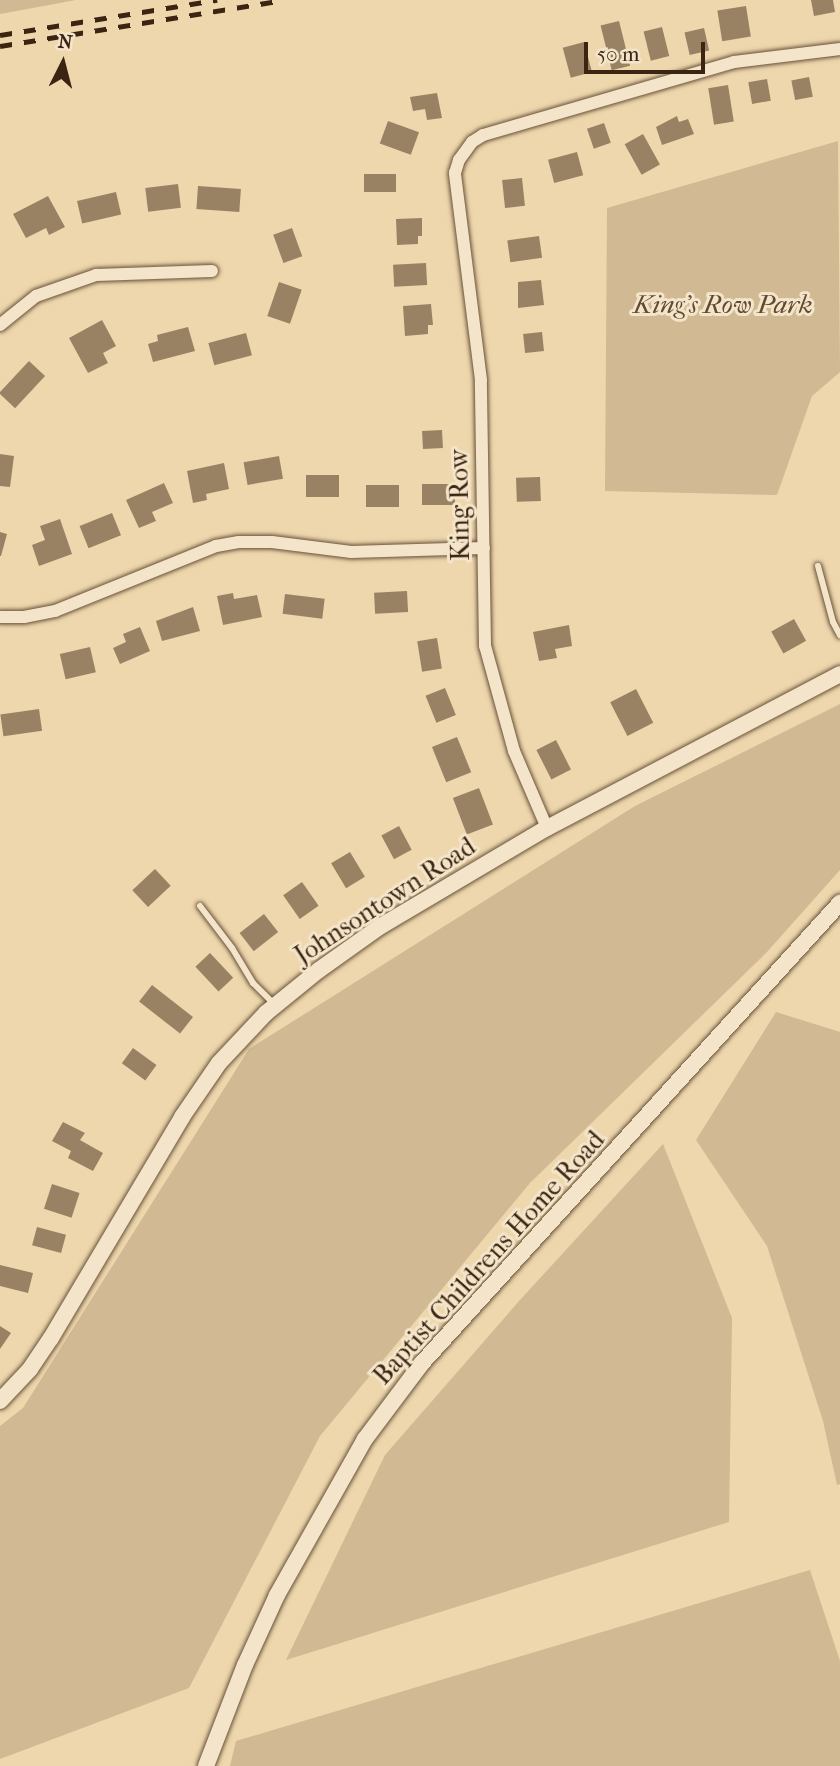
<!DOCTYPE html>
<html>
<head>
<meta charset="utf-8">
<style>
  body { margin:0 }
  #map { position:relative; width:840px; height:1766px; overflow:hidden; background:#eed7ad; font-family:"IM FELL French Canon",serif }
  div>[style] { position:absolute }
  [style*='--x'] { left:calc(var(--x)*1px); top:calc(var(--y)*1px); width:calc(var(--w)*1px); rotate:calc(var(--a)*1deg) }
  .green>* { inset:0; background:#d0b993 }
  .building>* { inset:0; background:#988263; transform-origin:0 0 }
  .roads { filter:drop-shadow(0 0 2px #685239) drop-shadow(0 0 2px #685239) }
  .service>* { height:6px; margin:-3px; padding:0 3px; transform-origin:3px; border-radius:3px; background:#f4e5ca }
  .minor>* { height:12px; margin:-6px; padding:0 6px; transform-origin:6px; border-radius:6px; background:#f4e5ca }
  .tertiary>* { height:16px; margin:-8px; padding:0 8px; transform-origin:8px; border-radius:8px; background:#f4e5ca }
  .rail>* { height:5px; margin-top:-2.5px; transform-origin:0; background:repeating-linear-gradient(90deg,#3b2512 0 12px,transparent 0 24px) }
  span { translate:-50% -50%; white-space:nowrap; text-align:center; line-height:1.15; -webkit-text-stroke:6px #f4e5ca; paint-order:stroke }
  .park-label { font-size:26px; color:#604a32; font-style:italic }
  .street-label { font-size:26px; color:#3b2512 }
  .north { position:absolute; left:28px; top:28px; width:70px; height:70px; -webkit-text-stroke:5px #f4e5ca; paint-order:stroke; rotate:6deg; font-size:19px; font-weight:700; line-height:28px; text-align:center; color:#3b2512 }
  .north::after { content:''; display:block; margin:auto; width:24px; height:32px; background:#3b2512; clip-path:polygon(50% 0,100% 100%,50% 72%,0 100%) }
  .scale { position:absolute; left:584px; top:42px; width:121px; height:32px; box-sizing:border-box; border:4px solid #3b2512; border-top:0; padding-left:9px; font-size:21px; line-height:24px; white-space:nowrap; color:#3b2512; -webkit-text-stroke:5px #f4e5ca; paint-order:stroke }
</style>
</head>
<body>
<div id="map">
  <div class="green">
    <div style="clip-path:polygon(0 0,76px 0,0 14px)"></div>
    <div style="clip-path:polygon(838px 141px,840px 372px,812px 396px,777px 495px,605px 491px,607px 208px)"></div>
    <div style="clip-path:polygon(840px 704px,840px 870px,767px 952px,530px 1183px,320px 1436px,189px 1688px,0 1759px,0 1426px,23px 1408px,249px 1049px,635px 806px)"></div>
    <div style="clip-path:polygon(776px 1012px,840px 1032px,840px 1484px,837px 1485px,823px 1421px,767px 1246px,696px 1140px)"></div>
    <div style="clip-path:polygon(663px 1144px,732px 1318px,729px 1522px,286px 1660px,385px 1455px,520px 1300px)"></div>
    <div style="clip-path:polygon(810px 1570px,840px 1661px,840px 1766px,230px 1766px,236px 1741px)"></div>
  </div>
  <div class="building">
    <div style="clip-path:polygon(811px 0,833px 0,835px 12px,814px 16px)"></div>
    <div style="left:746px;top:6px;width:31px;height:29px;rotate:81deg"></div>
    <div style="left:619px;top:21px;width:46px;height:19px;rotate:76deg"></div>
    <div style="left:662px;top:27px;width:30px;height:19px;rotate:76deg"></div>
    <div style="left:704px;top:28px;width:23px;height:20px;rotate:77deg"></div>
    <div style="left:584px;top:42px;width:31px;height:22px;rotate:75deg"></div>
    <div style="left:809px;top:77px;width:20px;height:18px;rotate:79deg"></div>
    <div style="left:767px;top:79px;width:22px;height:19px;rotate:80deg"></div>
    <div style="left:728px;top:85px;width:37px;height:20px;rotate:81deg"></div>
    <div style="clip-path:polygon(437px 93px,442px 118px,427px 120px,425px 109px,413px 111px,410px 97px)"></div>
    <div style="clip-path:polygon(677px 116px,679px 122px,688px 119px,694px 134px,662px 145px,656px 127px)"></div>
    <div style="left:388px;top:121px;width:33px;height:24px;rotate:20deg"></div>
    <div style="left:604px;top:123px;width:21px;height:18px;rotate:71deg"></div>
    <div style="left:643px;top:134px;width:35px;height:21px;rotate:61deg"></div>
    <div style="left:577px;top:152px;width:24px;height:30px;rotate:75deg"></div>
    <div style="left:396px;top:174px;width:18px;height:32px;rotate:90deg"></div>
    <div style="left:522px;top:178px;width:28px;height:20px;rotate:84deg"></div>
    <div style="left:178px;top:184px;width:24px;height:33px;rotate:83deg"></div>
    <div style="left:198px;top:186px;width:43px;height:23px;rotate:4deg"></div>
    <div style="left:116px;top:192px;width:23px;height:40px;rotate:77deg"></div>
    <div style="clip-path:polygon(48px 196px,65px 227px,49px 235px,46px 228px,26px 238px,13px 214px)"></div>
    <div style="clip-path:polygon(422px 218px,422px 236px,418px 236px,418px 244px,397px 245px,396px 219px)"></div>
    <div style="left:292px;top:228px;width:30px;height:20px;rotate:70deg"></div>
    <div style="left:539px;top:236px;width:22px;height:32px;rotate:82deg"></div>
    <div style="left:426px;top:263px;width:22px;height:33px;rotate:87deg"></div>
    <div style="clip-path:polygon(541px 280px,544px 305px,518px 308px,518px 282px)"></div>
    <div style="left:279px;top:282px;width:24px;height:36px;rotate:19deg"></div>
    <div style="clip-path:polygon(431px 304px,433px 325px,428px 325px,428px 334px,405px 336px,403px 306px)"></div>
    <div style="clip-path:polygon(102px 320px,116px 346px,103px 353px,108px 363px,88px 373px,69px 338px)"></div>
    <div style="clip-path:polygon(188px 327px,195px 351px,153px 362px,148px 344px,158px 341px,157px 335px)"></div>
    <div style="left:542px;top:332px;width:19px;height:19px;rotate:84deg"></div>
    <div style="left:246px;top:333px;width:23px;height:39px;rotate:75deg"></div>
    <div style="left:29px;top:361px;width:22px;height:44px;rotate:43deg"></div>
    <div style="left:442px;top:430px;width:18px;height:20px;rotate:87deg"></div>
    <div style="clip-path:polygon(0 454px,14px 456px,10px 487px,0 486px)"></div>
    <div style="left:279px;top:456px;width:23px;height:36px;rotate:80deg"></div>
    <div style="clip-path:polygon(224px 463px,229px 489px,206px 494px,207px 500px,193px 503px,187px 471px)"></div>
    <div style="left:339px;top:475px;width:22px;height:33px;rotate:90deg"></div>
    <div style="left:540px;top:477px;width:24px;height:24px;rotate:88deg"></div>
    <div style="clip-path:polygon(164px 483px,173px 503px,152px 512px,156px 521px,139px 528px,126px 500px)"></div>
    <div style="left:422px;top:484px;width:33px;height:21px"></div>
    <div style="left:366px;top:485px;width:33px;height:22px"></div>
    <div style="left:112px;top:513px;width:24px;height:35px;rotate:68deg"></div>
    <div style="clip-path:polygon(60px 519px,72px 554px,39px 566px,32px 545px,45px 540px,40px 526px)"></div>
    <div style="clip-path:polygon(0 532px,7px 534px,1px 556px,0 556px)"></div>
    <div style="left:407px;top:591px;width:21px;height:33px;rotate:87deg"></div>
    <div style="clip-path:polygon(233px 593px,234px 599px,257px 595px,262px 617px,223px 625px,217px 596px)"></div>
    <div style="left:285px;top:594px;width:40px;height:20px;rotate:7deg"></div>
    <div style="clip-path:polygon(193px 607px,200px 631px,162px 641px,156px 621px)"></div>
    <div style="left:794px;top:619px;width:25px;height:26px;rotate:61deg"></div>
    <div style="clip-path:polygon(569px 625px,572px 646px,555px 649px,557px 658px,539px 661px,533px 632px)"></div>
    <div style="clip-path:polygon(140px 627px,150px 651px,120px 664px,113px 648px,126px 642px,123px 634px)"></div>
    <div style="left:437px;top:638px;width:31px;height:20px;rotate:81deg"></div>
    <div style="left:90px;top:647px;width:26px;height:31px;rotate:77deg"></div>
    <div style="left:445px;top:688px;width:29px;height:21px;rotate:68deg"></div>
    <div style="left:636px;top:689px;width:38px;height:29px;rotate:63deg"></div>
    <div style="left:39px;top:709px;width:22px;height:39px;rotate:82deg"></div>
    <div style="left:457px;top:737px;width:38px;height:27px;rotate:68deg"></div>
    <div style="left:556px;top:740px;width:33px;height:22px;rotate:63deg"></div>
    <div style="left:479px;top:788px;width:39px;height:28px;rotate:69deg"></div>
    <div style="left:399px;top:826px;width:27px;height:20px;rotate:62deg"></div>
    <div style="left:350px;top:852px;width:29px;height:22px;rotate:59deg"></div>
    <div style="left:155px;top:869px;width:23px;height:31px;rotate:47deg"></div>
    <div style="left:302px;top:882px;width:29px;height:23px;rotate:55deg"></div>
    <div style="left:264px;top:914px;width:23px;height:31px;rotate:52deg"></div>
    <div style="left:210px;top:953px;width:34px;height:20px;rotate:47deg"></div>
    <div style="left:152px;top:985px;width:52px;height:21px;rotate:38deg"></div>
    <div style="left:133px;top:1048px;width:29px;height:19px;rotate:36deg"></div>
    <div style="clip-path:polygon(63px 1122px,85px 1133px,80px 1140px,103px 1153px,93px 1171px,68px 1158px,71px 1151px,52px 1141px)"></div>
    <div style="left:52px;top:1184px;width:29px;height:26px;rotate:18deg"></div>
    <div style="left:37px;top:1227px;width:30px;height:19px;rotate:15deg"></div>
    <div style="clip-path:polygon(0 1265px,33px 1273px,28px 1293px,0 1286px)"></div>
    <div style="clip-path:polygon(0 1326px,11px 1333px,0 1349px)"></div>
  </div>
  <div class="roads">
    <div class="service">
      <div style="--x:818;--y:566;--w:58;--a:75"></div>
      <div style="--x:833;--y:622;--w:15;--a:62"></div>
      <div style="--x:200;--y:906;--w:53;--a:52.7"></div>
      <div style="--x:232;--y:948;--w:41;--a:59"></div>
      <div style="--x:253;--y:983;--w:30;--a:45"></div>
    </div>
    <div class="minor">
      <div style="--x:0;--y:325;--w:46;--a:-38.9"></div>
      <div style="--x:36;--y:296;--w:64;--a:-19.3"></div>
      <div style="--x:96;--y:275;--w:116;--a:-2"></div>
      <div style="--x:0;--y:617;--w:24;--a:0"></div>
      <div style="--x:24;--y:617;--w:32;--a:-11"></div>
      <div style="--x:55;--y:611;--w:174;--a:-22"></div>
      <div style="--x:216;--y:546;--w:23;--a:-10"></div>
      <div style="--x:239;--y:542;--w:33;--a:0"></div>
      <div style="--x:272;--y:542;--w:80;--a:7.2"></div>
      <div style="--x:351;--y:552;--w:133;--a:-1.7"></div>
      <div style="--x:547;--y:828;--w:84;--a:-113.2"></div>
      <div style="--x:514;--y:751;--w:109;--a:-105.4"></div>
      <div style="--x:485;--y:646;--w:266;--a:-90.9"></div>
      <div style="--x:481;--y:380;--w:209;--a:-97.2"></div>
      <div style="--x:455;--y:173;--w:14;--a:-73"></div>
      <div style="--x:459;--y:160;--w:22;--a:-54"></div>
      <div style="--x:472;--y:142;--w:13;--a:-32"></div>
      <div style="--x:483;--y:135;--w:261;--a:-16.2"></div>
      <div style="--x:734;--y:62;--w:107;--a:-7"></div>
    </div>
    <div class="tertiary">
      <div style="--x:0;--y:1401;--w:44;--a:-46.8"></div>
      <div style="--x:30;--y:1369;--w:37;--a:-56"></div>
      <div style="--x:51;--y:1338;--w:257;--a:-59.3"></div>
      <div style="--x:182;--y:1117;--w:65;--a:-55.6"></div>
      <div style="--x:219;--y:1063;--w:69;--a:-46.8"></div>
      <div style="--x:266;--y:1013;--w:68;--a:-39.1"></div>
      <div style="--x:319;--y:970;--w:76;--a:-35.4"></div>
      <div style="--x:381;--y:926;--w:193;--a:-30.6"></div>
      <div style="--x:547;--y:828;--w:331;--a:-27.7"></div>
      <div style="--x:206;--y:1766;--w:108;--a:-68.9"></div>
      <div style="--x:245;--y:1665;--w:77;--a:-65.4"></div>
      <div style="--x:277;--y:1595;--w:179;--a:-60.6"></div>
      <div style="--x:365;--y:1439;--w:95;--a:-53.1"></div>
      <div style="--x:422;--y:1363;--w:622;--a:-47.74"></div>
    </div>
  </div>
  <div class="rail">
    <div style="--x:0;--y:35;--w:220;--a:-9.2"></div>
    <div style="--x:0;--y:46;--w:287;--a:-9.2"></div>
  </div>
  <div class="park-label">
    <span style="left:723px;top:305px">King's Row Park</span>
  </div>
  <div class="street-label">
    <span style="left:460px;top:505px;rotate:-91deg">King Row</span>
    <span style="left:385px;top:901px;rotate:-33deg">Johnsontown Road</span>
    <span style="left:489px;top:1258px;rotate:-48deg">Baptist Childrens Home Road</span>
  </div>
  <div class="north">N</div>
  <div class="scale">50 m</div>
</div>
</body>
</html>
